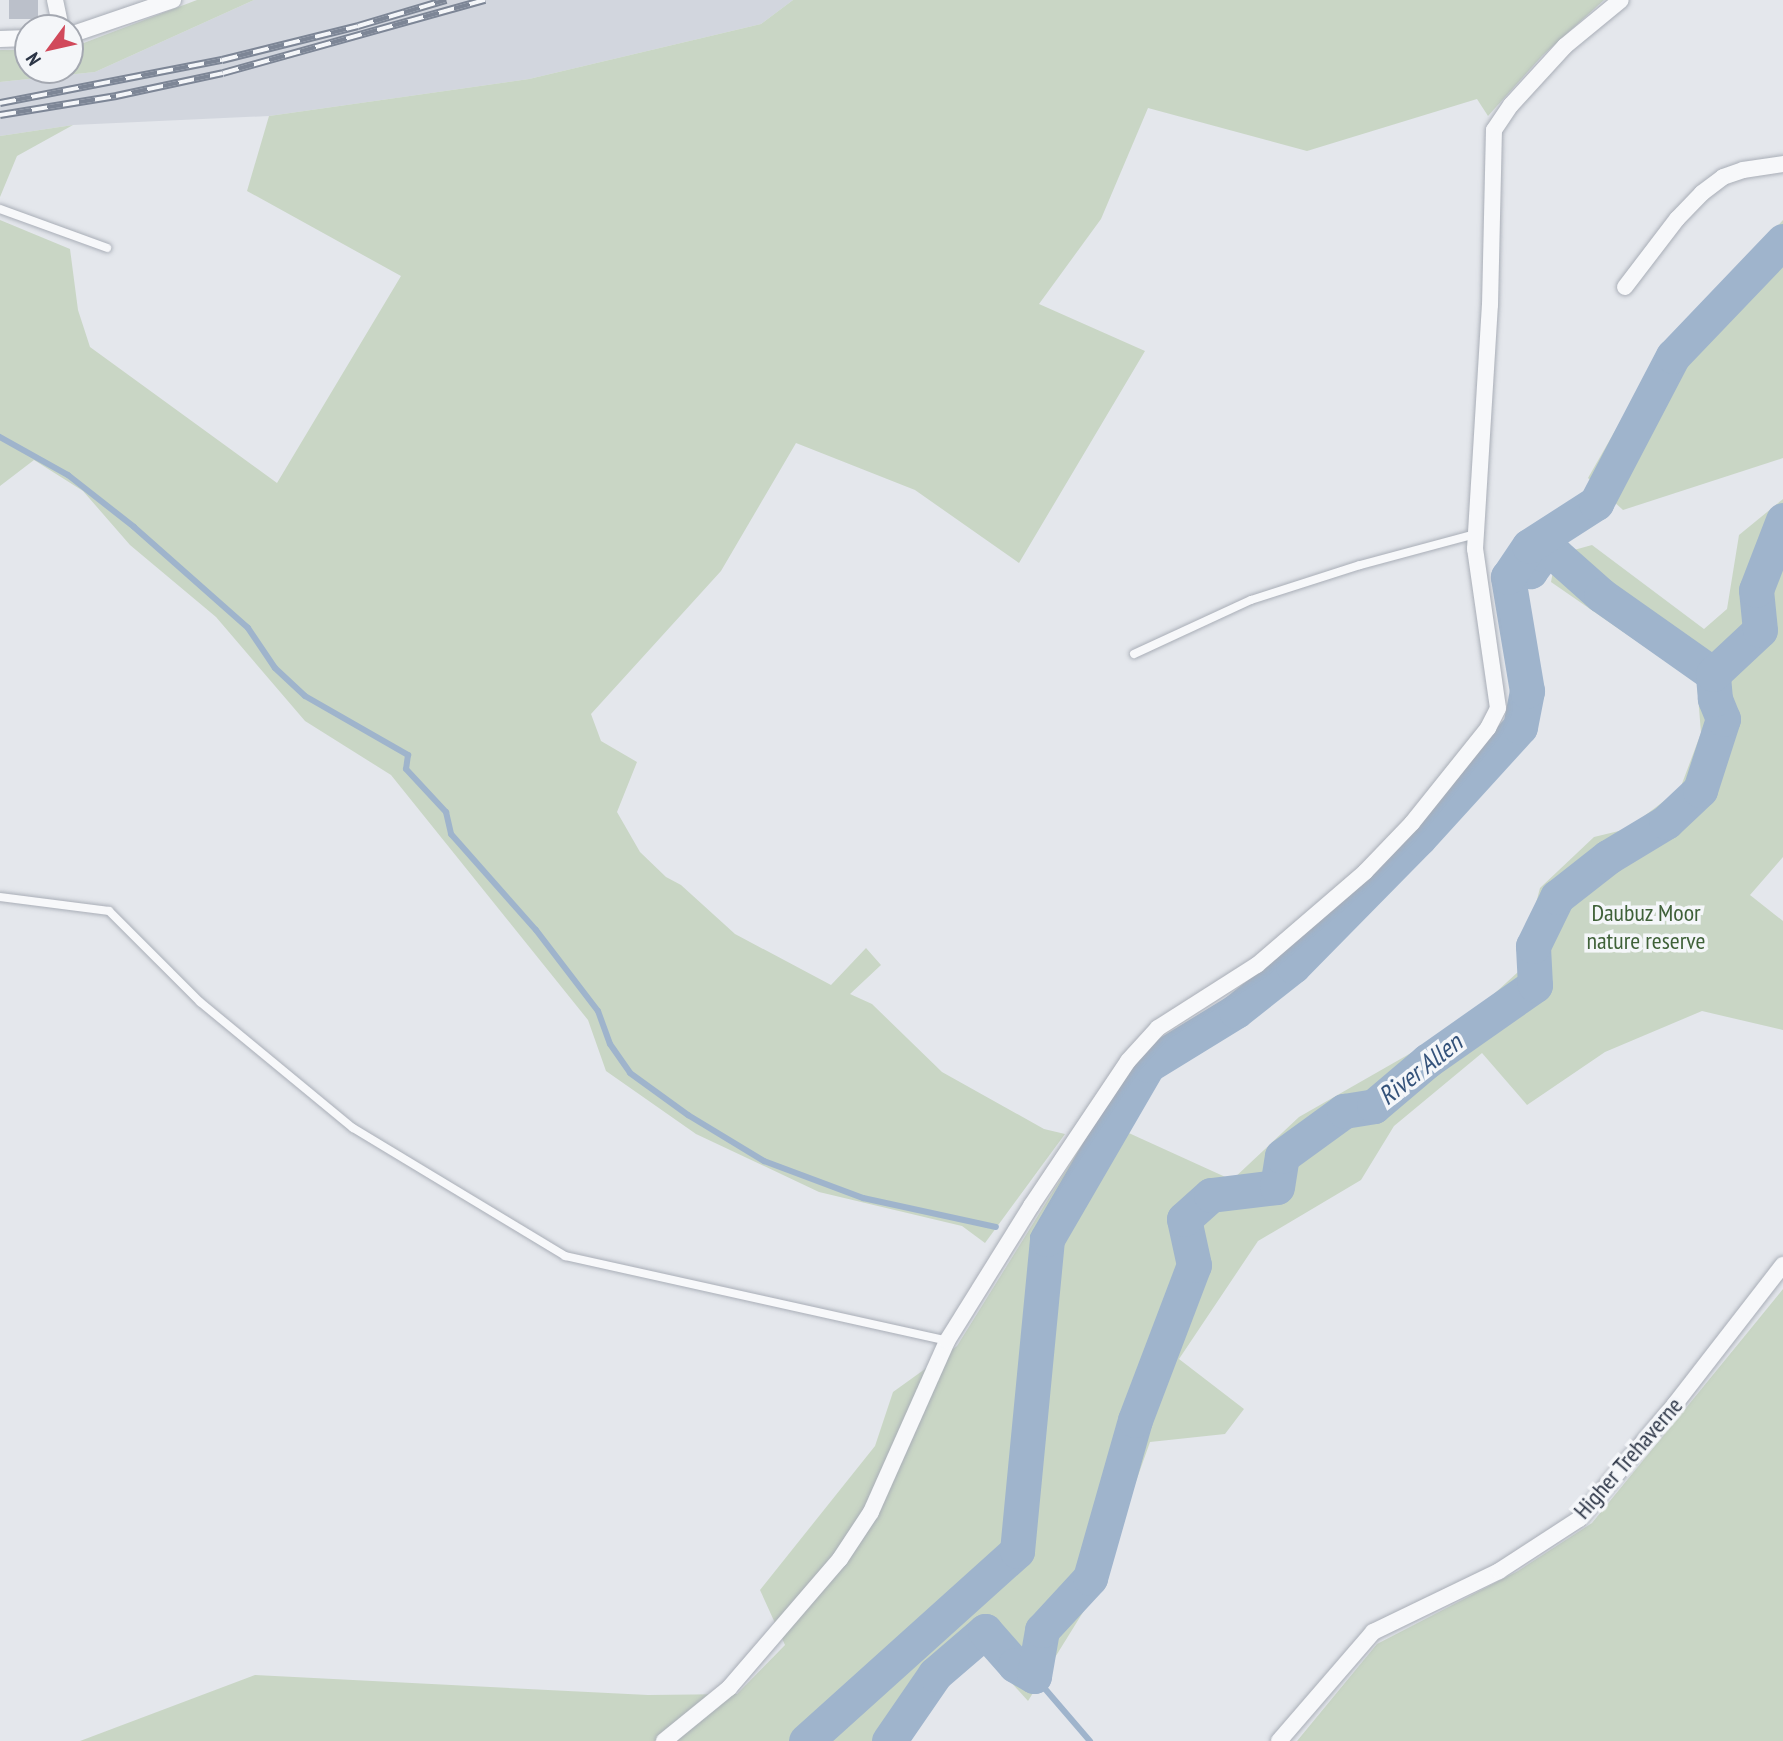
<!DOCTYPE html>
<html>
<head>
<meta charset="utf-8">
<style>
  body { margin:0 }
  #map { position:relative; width:1783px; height:1741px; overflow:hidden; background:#e4e7ec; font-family:"PT Sans Narrow",sans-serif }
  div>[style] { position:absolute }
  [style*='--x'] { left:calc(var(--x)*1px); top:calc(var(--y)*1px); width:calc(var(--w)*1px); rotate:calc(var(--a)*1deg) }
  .built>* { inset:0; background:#d2d6de }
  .green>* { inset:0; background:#c9d6c5 }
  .stream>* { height:6px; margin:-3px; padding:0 3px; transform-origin:3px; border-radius:3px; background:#9fb4cc }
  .river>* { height:35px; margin:-17.5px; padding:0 17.5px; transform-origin:17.5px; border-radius:17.5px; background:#9fb4cc }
  .building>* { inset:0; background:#bbc0ca; transform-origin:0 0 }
  .roads { filter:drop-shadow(0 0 2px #a9aeb7) drop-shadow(0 0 2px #a9aeb7) }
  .service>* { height:8px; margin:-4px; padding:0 4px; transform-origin:4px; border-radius:4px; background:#f7f8fa }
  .minor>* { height:16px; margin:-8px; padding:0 8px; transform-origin:8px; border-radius:8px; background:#f7f8fa }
  .rail>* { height:8px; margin-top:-4px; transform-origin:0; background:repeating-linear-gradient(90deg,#f4f6f9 0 16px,#7d8696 0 32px); box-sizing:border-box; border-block:2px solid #7d8696 }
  span { translate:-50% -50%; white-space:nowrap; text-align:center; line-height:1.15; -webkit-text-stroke:7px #f4f6f9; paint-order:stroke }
  .park-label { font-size:24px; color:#3f6138 }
  .street-label { font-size:24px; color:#2b3445 }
  .water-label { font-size:26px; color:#34527a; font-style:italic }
  .north { position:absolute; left:14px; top:14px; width:70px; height:70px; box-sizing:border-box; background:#f4f6f9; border:2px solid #a4a8b1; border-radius:50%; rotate:237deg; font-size:19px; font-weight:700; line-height:28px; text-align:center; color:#2b3445 }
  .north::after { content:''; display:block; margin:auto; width:24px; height:32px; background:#d1495b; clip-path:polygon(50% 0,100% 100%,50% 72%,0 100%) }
</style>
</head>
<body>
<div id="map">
  <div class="built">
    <div style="clip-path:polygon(254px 0,793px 0,761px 24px,529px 79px,269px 116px,73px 125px,0 136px,0 82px,95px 72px)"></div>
  </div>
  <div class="green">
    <div style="clip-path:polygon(197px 0,254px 0,95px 72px,0 82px,0 50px,28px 50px,28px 70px,70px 70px,70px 46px,81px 44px)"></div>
    <div style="clip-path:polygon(793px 0,1604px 0,1542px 56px,1488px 116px,1477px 99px,1307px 151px,1148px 108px,1101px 219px,1039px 304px,1145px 351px,1019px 563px,915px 490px,796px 443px,721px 571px,591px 714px,601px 741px,637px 762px,617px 812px,640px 852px,666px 877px,681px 885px,735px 934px,831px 985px,866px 948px,881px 965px,850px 994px,872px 1004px,942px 1072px,1044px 1129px,1065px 1134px,985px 1243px,962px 1226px,819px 1192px,696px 1134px,606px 1071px,588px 1020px,391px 775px,305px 721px,216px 617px,130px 545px,83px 491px,34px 460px,0 486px,0 220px,70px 249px,78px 310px,90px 347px,277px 483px,401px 276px,247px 191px,269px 116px,529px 79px,761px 24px)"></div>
    <div style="clip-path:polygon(73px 125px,17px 156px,0 197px,0 136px)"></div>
    <div style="clip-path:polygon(1783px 220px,1783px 458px,1623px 510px,1588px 478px,1655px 361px)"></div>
    <div style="clip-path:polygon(1783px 499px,1783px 857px,1750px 895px,1783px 921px,1783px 1030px,1702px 1011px,1605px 1052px,1527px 1105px,1482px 1053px,1394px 1126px,1361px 1180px,1258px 1241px,1179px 1359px,1244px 1409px,1225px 1434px,1150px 1442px,1098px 1588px,1028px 1701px,967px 1634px,897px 1741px,80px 1741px,255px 1675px,648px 1695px,737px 1694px,785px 1645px,760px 1590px,875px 1446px,893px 1392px,957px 1346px,1098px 1119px,1232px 1180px,1299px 1117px,1460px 1025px,1518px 972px,1540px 888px,1594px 837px,1627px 829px,1680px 789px,1701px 733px,1697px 683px,1551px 582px,1556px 555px,1592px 545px,1704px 629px,1727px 609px,1739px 535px)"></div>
    <div style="clip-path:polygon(1783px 1289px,1783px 1741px,1297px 1741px,1377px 1644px,1518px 1571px,1592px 1523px)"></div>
  </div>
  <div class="stream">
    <div style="--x:0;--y:437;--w:78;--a:29.2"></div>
    <div style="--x:68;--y:475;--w:84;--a:38.2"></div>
    <div style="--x:134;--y:527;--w:152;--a:41.5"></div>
    <div style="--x:248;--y:628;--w:48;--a:56"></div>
    <div style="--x:275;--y:668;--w:41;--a:43"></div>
    <div style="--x:305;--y:696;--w:119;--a:29.8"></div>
    <div style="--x:408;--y:755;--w:14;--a:98"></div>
    <div style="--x:406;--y:769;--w:59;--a:47.1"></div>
    <div style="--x:446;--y:812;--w:23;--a:77"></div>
    <div style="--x:451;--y:834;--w:128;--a:48.5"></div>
    <div style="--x:536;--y:930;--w:102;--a:52.6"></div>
    <div style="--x:598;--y:1011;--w:35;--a:70"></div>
    <div style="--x:610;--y:1044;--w:35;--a:55"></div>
    <div style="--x:630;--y:1073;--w:72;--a:35.9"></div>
    <div style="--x:688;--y:1115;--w:89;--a:31.2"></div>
    <div style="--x:764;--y:1161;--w:106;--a:20.5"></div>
    <div style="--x:863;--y:1198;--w:136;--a:12.3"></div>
    <div style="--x:1033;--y:1236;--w:14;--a:12"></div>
    <div style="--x:1034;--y:1676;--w:86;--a:49.3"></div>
  </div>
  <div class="river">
    <div style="--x:1520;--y:565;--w:12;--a:31"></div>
    <div style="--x:1530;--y:571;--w:21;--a:-53"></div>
    <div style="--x:1543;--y:554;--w:13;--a:4"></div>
    <div style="--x:1556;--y:555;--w:60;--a:41.6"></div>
    <div style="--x:1601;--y:595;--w:137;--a:35.2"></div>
    <div style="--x:806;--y:1741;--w:284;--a:-42"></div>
    <div style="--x:1017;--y:1551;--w:313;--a:-84.5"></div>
    <div style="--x:1047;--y:1239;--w:201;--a:-59.9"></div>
    <div style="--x:1148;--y:1065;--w:103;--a:-31.5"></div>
    <div style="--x:1236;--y:1011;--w:73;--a:-38.3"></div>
    <div style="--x:1293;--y:966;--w:180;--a:-45.5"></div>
    <div style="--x:1419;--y:838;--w:150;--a:-47.7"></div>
    <div style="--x:1520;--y:727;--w:37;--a:-79"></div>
    <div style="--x:1527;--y:691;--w:116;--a:-99.5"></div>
    <div style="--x:1508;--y:577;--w:37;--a:-56"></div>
    <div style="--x:1529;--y:546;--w:80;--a:-32.7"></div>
    <div style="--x:1596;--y:503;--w:166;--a:-62.4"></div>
    <div style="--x:1673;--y:356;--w:159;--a:-46.3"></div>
    <div style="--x:889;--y:1741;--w:81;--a:-55.5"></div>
    <div style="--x:935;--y:1674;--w:66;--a:-40.7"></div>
    <div style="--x:985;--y:1631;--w:45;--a:48.6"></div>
    <div style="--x:1015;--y:1665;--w:22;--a:30"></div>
    <div style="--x:1034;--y:1676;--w:47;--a:-80.1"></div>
    <div style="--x:1042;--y:1630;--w:71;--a:-47.3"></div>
    <div style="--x:1090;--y:1578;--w:164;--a:-74.1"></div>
    <div style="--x:1135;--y:1420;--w:166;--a:-69.2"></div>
    <div style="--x:1194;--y:1265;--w:47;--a:-102.3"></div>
    <div style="--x:1184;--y:1219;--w:36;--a:-42"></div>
    <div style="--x:1211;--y:1195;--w:66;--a:-6.9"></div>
    <div style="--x:1277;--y:1187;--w:31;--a:-81"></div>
    <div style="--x:1282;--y:1156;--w:77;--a:-36"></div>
    <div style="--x:1344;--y:1111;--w:30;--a:-9"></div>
    <div style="--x:1374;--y:1106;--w:70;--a:-40.3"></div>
    <div style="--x:1427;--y:1061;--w:132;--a:-35.1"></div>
    <div style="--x:1535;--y:985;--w:39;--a:-93"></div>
    <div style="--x:1533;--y:946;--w:55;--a:-63.9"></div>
    <div style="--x:1557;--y:897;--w:65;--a:-38.1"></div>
    <div style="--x:1608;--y:857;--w:68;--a:-31.1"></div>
    <div style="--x:1666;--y:822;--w:47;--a:-43.3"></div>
    <div style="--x:1700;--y:790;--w:75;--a:-72.1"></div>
    <div style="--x:1723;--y:719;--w:22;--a:-112"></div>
    <div style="--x:1715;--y:699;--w:25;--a:-95"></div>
    <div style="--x:1713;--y:674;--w:64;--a:-43.1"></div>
    <div style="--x:1760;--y:630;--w:40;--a:-95.7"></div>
    <div style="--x:1756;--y:590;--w:75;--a:-68.9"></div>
  </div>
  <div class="building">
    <div style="left:9px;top:0;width:29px;height:19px"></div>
  </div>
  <div class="roads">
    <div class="service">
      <div style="--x:0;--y:209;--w:114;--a:20"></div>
      <div style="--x:1134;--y:654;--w:129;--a:-24.8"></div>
      <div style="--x:1251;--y:600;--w:114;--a:-17.8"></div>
      <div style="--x:1360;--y:565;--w:120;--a:-15"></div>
      <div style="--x:0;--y:897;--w:110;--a:7.3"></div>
      <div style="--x:109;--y:911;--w:129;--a:45"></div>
      <div style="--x:200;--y:1002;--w:198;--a:39.5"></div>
      <div style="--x:353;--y:1128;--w:248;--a:31.1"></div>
      <div style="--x:565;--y:1256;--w:391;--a:12.5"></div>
    </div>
    <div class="minor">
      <div style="--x:55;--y:0;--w:29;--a:78"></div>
      <div style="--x:70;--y:35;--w:109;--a:-18.8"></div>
      <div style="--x:0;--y:39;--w:28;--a:-2"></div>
      <div style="--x:1625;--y:287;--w:86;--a:-52.6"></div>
      <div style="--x:1677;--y:219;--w:36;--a:-46"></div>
      <div style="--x:1702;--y:193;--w:26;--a:-37"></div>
      <div style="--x:1723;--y:177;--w:21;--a:-19"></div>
      <div style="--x:1743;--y:170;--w:40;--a:-8.5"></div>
      <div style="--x:664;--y:1741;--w:84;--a:-39.2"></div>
      <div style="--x:729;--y:1688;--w:170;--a:-49.3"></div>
      <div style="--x:840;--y:1559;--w:56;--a:-56.6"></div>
      <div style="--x:871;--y:1512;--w:187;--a:-66"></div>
      <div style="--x:947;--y:1341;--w:159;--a:-58.1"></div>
      <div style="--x:1031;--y:1206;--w:174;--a:-56.2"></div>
      <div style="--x:1128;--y:1061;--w:45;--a:-47.7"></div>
      <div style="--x:1158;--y:1028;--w:117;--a:-32.5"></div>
      <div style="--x:1257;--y:965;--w:143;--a:-40.7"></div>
      <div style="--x:1365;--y:872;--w:68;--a:-46.2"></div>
      <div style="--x:1412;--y:823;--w:122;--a:-51.3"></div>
      <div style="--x:1488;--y:728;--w:22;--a:-63"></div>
      <div style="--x:1498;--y:708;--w:161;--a:-98.2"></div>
      <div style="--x:1475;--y:549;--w:244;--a:-86.5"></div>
      <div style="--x:1490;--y:305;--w:175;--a:-88.7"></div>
      <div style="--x:1494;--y:130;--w:30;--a:-56"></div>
      <div style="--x:1511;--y:105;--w:80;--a:-47.5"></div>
      <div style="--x:1565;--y:46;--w:72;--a:-39.4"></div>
      <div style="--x:1279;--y:1741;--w:144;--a:-49.2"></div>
      <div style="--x:1373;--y:1632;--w:140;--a:-25.8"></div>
      <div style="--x:1499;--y:1571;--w:95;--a:-33"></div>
      <div style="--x:1579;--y:1519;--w:150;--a:-50.1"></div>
      <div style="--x:1675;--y:1404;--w:176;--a:-52.2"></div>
    </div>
  </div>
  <div class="rail">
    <div style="--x:0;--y:103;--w:226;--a:-11"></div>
    <div style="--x:222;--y:60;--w:140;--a:-14"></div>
    <div style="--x:358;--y:26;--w:92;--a:-16.5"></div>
    <div style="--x:0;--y:115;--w:118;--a:-9.3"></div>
    <div style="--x:116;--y:96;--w:109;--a:-12.1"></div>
    <div style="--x:223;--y:73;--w:272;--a:-15.6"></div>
  </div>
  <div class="park-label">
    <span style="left:1646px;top:927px">Daubuz Moor<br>nature reserve</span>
  </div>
  <div class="street-label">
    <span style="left:1628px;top:1458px;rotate:-49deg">Higher Trehaverne</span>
  </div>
  <div class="water-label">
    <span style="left:1420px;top:1069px;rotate:-38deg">River Allen</span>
  </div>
  <div class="north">N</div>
</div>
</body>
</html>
